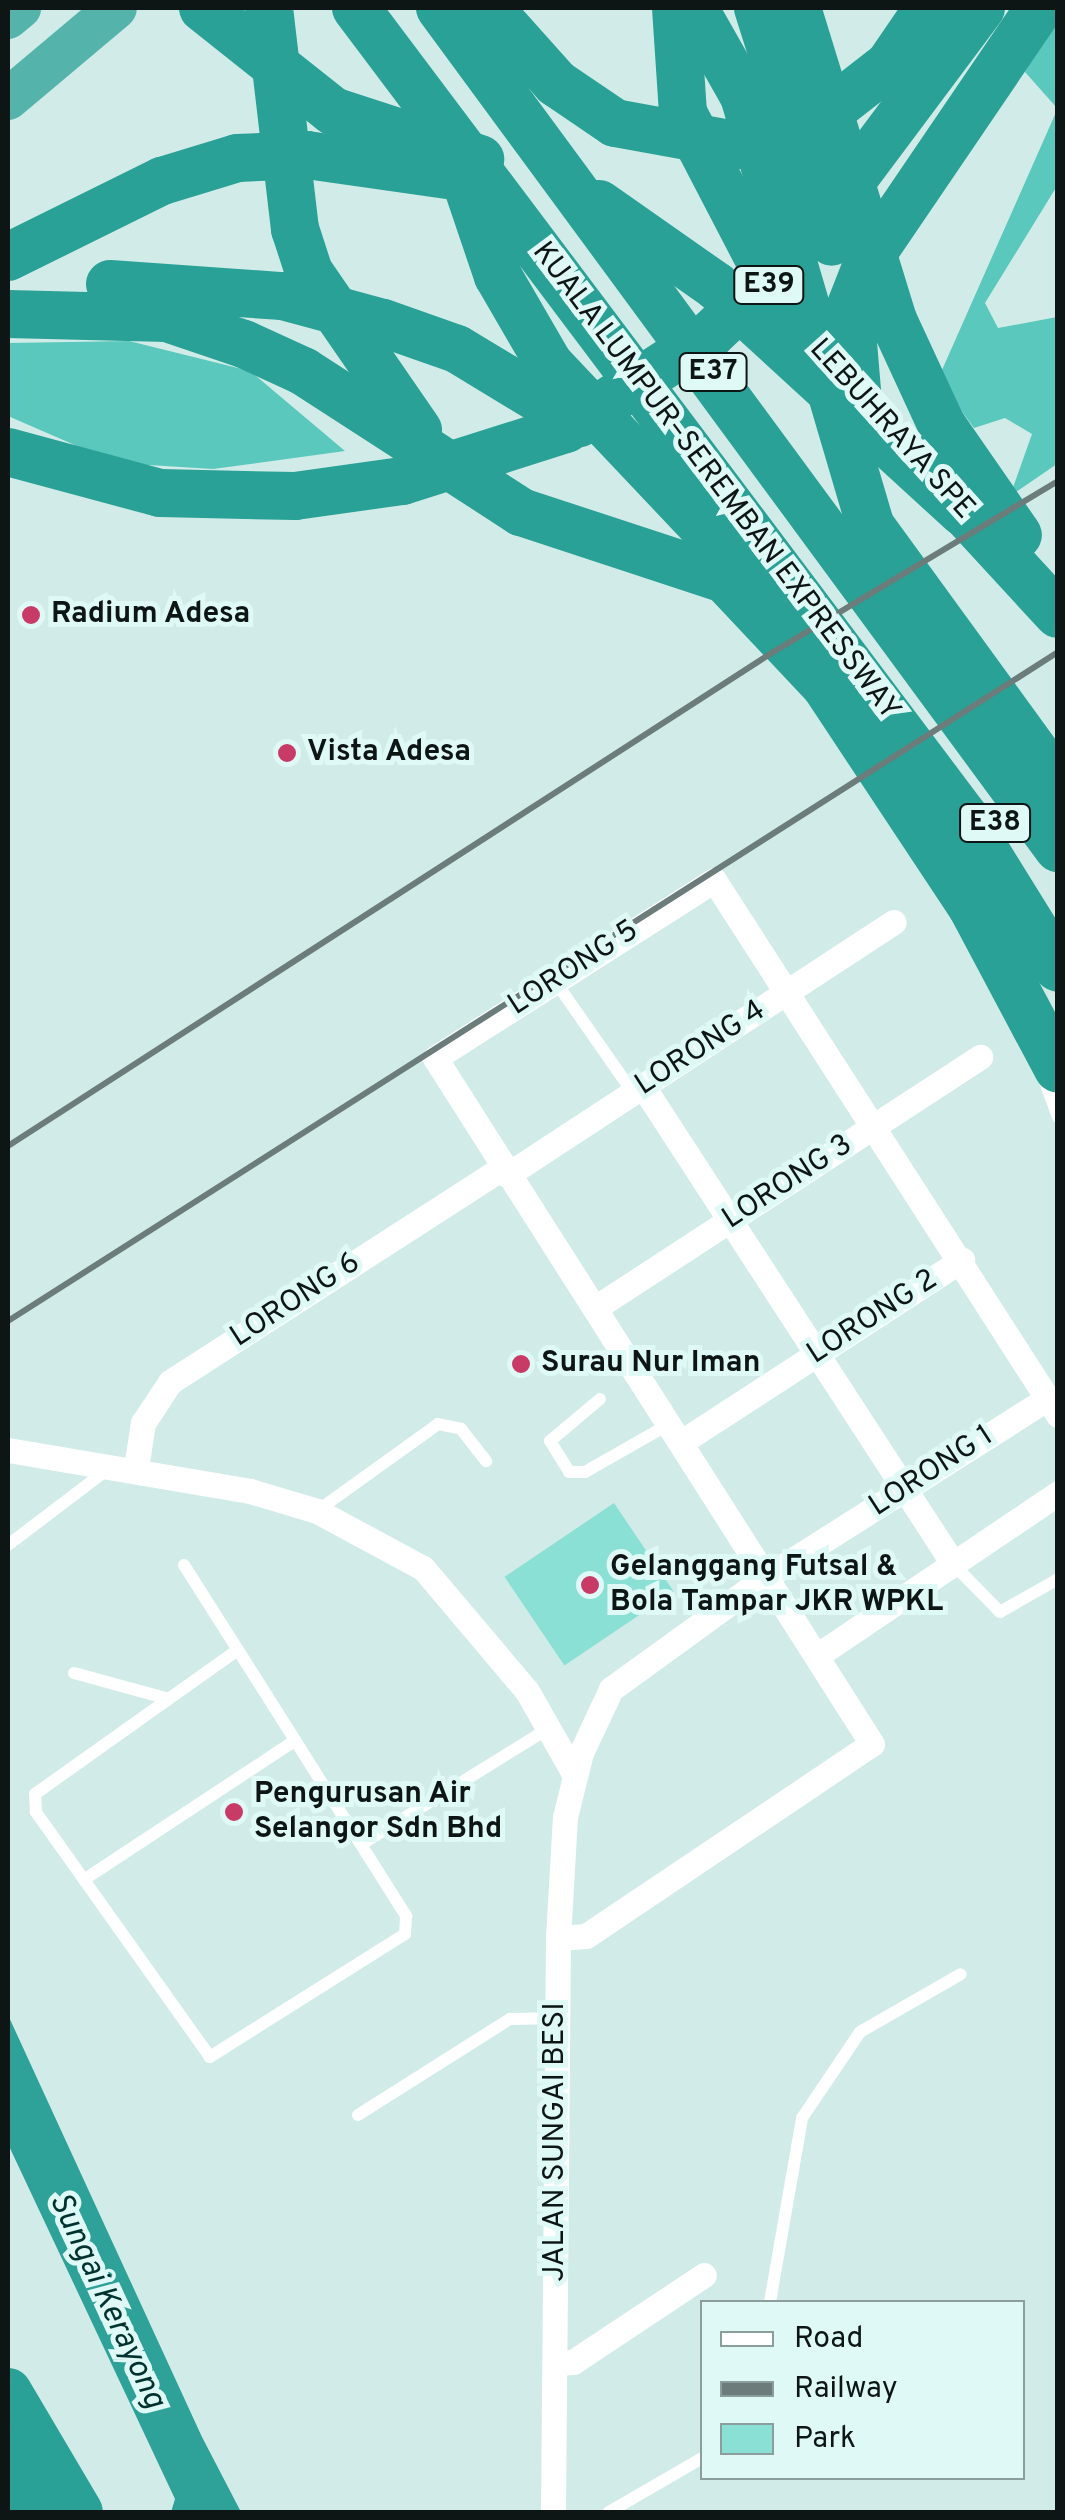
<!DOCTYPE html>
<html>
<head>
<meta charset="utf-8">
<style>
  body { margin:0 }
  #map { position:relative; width:1065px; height:2520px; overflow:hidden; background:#d1ece8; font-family:Overpass,sans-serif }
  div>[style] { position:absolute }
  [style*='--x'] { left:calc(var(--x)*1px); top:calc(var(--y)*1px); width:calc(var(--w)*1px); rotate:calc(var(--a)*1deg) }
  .green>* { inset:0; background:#8be0d6; transform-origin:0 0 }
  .forest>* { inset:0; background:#5bc8bd }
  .water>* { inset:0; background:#2ea298 }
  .service>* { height:12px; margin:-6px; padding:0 6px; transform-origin:6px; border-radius:6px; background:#fff }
  .minor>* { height:25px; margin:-12.5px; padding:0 12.5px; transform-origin:12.5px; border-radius:12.5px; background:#fff }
  .trunk>* { height:42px; margin:-21px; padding:0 21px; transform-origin:21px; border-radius:21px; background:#54b4ab }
  .motorway>* { height:48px; margin:-24px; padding:0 24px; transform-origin:24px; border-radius:24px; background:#2aa196 }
  .rail>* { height:6px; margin:-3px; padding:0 3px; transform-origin:3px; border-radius:3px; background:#6b7c7a }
  .dots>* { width:28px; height:28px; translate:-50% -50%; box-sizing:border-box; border:5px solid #dff9f6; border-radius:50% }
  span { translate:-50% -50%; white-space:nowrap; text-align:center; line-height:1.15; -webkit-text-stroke:10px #dff9f6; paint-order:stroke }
  .shield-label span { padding:2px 8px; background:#dff9f6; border:2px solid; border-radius:8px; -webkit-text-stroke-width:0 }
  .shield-label { font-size:28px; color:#0d1615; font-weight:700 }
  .street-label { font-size:30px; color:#0d1615 }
  .poi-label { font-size:30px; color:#0d1615; font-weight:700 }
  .left { translate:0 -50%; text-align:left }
  .water-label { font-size:32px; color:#00332f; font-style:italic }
  .frame { position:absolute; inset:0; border:10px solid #0d1615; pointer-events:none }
  .legend { position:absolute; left:700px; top:2300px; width:325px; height:180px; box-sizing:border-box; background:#dff9f6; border:2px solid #8b9e9c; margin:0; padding:12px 18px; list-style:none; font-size:30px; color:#0d1615 }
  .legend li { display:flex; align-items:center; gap:20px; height:50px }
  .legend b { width:50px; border:2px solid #8b9e9c }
</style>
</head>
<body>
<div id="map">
  <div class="green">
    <div style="left:614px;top:1503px;width:107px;height:132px;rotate:56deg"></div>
  </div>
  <div class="forest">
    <div style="clip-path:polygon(1057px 8px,1057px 108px,1025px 72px)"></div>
    <div style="clip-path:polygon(1057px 110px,1057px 186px,985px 303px,998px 328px,1057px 317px,1057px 464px,1010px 496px,1032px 434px,1005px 418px,974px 428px,938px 379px)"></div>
    <div style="clip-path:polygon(129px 341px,250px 371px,345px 451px,213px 469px,116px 463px,8px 416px,8px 343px)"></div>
  </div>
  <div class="water">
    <div style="clip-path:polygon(8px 2015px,202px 2437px,241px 2512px,171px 2512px,175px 2499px,8px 2144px)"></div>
  </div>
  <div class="service">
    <div style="--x:555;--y:981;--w:136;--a:55.1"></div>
    <div style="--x:1043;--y:1077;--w:43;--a:69.4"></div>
    <div style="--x:600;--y:1399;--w:65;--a:140"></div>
    <div style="--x:550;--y:1441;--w:36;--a:58"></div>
    <div style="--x:569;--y:1472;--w:16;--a:0"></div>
    <div style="--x:585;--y:1472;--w:97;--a:-29.7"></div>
    <div style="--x:317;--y:1511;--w:149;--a:-35.7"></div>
    <div style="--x:438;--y:1424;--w:24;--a:12"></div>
    <div style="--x:461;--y:1429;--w:41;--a:52"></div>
    <div style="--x:8;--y:1545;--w:126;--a:-37.2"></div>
    <div style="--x:184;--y:1565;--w:101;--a:57.6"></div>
    <div style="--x:954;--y:1565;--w:66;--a:45.6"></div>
    <div style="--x:1000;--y:1612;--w:67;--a:-29.6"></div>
    <div style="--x:238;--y:1650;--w:315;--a:57.7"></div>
    <div style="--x:406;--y:1916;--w:18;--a:93"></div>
    <div style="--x:405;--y:1934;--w:231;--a:147.8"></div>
    <div style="--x:210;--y:2057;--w:301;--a:-125.4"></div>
    <div style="--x:36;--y:1812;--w:18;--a:-93"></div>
    <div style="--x:35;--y:1794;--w:249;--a:-35.4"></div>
    <div style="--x:74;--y:1673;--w:98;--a:15.3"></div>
    <div style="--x:362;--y:1844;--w:216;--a:-31.8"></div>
    <div style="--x:85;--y:1879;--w:250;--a:-33.4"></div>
    <div style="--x:358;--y:2115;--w:180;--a:-32.3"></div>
    <div style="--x:510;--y:2019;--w:46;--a:-1.2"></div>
    <div style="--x:770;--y:2302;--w:187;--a:-80.1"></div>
    <div style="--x:802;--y:2118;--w:104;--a:-56"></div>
    <div style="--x:860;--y:2032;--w:116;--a:-29.9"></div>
    <div style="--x:609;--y:2512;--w:108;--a:-30.1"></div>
  </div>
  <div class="minor">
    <div style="--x:644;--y:1088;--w:569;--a:56.98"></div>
    <div style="--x:507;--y:1175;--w:462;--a:-33.2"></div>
    <div style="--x:595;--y:1308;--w:460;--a:-33.1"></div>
    <div style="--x:683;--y:1441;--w:333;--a:-33"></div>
    <div style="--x:8;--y:1450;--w:245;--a:9.6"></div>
    <div style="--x:250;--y:1491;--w:70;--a:16.6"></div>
    <div style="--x:317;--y:1511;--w:120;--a:28.3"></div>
    <div style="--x:423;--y:1568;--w:161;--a:49.8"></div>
    <div style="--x:527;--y:1691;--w:93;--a:60.4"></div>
    <div style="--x:136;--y:1468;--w:46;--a:-81.2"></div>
    <div style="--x:143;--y:1423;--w:49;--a:-56.6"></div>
    <div style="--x:170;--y:1382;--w:395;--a:-32.8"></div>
    <div style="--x:821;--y:1653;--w:286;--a:-34"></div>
    <div style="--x:558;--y:1938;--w:28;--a:-4"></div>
    <div style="--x:586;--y:1936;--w:344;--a:-33.9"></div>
    <div style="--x:872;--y:1744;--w:813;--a:-122.5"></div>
    <div style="--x:435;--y:1058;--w:331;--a:-32.5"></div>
    <div style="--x:714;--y:880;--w:636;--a:57.26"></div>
    <div style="--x:555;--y:2363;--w:18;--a:-3"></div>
    <div style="--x:573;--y:2362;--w:157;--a:-33.6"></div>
    <div style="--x:553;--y:2512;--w:574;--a:-89.5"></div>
    <div style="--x:558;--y:1938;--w:121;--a:-86.7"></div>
    <div style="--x:565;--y:1817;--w:66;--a:-76"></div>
    <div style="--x:581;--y:1753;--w:71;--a:-64.9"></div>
    <div style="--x:611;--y:1689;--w:191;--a:-35.9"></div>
    <div style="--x:766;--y:1577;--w:333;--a:-32.4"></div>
  </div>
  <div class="trunk">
    <div style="--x:8;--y:18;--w:16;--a:-40"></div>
    <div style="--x:8;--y:99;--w:141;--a:-40.1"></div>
  </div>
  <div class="motorway">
    <div style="--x:203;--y:8;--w:166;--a:38.4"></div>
    <div style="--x:333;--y:111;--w:155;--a:18.1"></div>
    <div style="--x:269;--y:8;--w:223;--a:83.3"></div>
    <div style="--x:295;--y:229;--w:45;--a:72"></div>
    <div style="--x:309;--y:272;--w:192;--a:55.4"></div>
    <div style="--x:356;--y:8;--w:1013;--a:53.06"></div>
    <div style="--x:965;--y:818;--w:176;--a:58.2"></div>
    <div style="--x:440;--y:8;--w:1043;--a:53.66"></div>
    <div style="--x:489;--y:8;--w:101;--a:48.2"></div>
    <div style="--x:556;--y:83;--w:71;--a:34.1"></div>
    <div style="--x:615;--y:123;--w:123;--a:10.3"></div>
    <div style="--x:736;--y:145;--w:106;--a:-21"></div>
    <div style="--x:835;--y:107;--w:68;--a:-37.9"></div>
    <div style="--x:889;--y:65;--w:69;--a:-55.6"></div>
    <div style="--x:676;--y:8;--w:105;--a:86.2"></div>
    <div style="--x:683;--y:113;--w:216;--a:62.5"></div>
    <div style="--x:694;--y:8;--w:101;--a:60.4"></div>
    <div style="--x:744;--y:96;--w:447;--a:73.6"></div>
    <div style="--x:870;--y:525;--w:320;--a:54"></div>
    <div style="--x:758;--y:8;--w:245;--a:72.5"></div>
    <div style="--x:797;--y:8;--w:326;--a:72.9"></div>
    <div style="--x:893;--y:320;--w:115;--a:65.2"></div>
    <div style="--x:941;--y:424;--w:135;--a:55.3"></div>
    <div style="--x:461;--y:167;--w:115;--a:71.3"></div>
    <div style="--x:498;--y:276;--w:102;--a:59.9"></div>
    <div style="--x:549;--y:364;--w:300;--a:46.6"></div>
    <div style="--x:599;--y:204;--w:143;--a:35"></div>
    <div style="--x:716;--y:286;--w:335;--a:42.5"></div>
    <div style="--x:8;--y:257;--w:172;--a:-26.3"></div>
    <div style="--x:162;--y:181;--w:78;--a:-17"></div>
    <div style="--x:237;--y:158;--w:70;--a:-2.5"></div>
    <div style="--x:307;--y:155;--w:156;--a:8.1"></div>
    <div style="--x:110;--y:284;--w:173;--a:4"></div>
    <div style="--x:283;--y:296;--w:104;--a:15.1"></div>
    <div style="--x:383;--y:323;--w:78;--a:19.4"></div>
    <div style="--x:457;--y:349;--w:143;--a:31.2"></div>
    <div style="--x:8;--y:314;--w:159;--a:1.4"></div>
    <div style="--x:167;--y:318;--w:81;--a:18.7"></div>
    <div style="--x:244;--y:344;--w:65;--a:24.6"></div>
    <div style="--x:303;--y:371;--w:260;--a:32.9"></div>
    <div style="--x:521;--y:512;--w:215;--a:18.2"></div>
    <div style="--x:725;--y:579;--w:146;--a:46.7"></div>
    <div style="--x:825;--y:685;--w:266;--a:56.5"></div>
    <div style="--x:972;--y:907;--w:183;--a:62"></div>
    <div style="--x:861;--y:438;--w:130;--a:-94.8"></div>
    <div style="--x:850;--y:308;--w:55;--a:-68.6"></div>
    <div style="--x:870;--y:257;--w:301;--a:-55.8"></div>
    <div style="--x:8;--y:452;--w:157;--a:15.1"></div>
    <div style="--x:160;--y:493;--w:135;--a:1.3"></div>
    <div style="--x:295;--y:496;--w:108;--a:-8"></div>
    <div style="--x:402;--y:481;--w:172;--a:-17.6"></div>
    <div style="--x:566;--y:429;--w:172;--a:-33.1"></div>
    <div style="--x:710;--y:335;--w:63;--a:-43.1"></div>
    <div style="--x:756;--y:292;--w:91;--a:-46.8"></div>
    <div style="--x:818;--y:226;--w:272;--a:-53.2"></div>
    <div style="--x:942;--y:488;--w:171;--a:47.4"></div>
    <div style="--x:8;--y:2392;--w:139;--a:59.4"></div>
    <div style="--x:8;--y:2454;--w:65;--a:63.4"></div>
  </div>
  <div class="rail">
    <div style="--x:8;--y:1146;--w:907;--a:-32.85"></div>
    <div style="--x:770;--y:654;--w:336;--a:-31"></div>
    <div style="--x:8;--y:1321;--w:1245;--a:-32.5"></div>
  </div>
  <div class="dots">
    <div style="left:31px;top:615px;background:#c83b67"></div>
    <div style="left:287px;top:753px;background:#c83b67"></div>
    <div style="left:521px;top:1364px;background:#c83b67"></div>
    <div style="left:590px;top:1585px;background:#c83b67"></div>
    <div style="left:234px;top:1812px;background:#c83b67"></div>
  </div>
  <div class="shield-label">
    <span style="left:769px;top:285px">E39</span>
    <span style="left:713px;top:372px">E37</span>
    <span style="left:995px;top:823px">E38</span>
  </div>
  <div class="street-label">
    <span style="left:891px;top:430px;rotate:48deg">LEBUHRAYA SPE</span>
    <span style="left:715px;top:482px;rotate:53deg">KUALA LUMPUR–SEREMBAN EXPRESSWAY</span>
    <span style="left:574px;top:969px;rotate:-33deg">LORONG 5</span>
    <span style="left:701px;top:1049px;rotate:-33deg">LORONG 4</span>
    <span style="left:788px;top:1183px;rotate:-33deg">LORONG 3</span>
    <span style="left:296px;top:1301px;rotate:-33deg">LORONG 6</span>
    <span style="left:873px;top:1318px;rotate:-33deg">LORONG 2</span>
    <span style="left:932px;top:1472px;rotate:-33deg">LORONG 1</span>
    <span style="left:556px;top:2142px;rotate:-90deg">JALAN SUNGAI BESI</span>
  </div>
  <div class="poi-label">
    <span class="left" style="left:51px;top:615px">Radium Adesa</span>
    <span class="left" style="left:307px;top:753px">Vista Adesa</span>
    <span class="left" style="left:541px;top:1364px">Surau Nur Iman</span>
    <span class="left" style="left:610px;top:1585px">Gelanggang Futsal &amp;<br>Bola Tampar JKR WPKL</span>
    <span class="left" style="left:254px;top:1812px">Pengurusan Air<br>Selangor Sdn Bhd</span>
  </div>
  <div class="water-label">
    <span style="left:106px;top:2301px;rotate:65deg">Sungai Kerayong</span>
  </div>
  <div class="frame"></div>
  <ul class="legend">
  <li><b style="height:12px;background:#fff"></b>Road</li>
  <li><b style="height:12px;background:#6b7c7a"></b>Railway</li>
  <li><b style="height:28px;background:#8be0d6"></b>Park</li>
  </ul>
</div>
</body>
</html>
